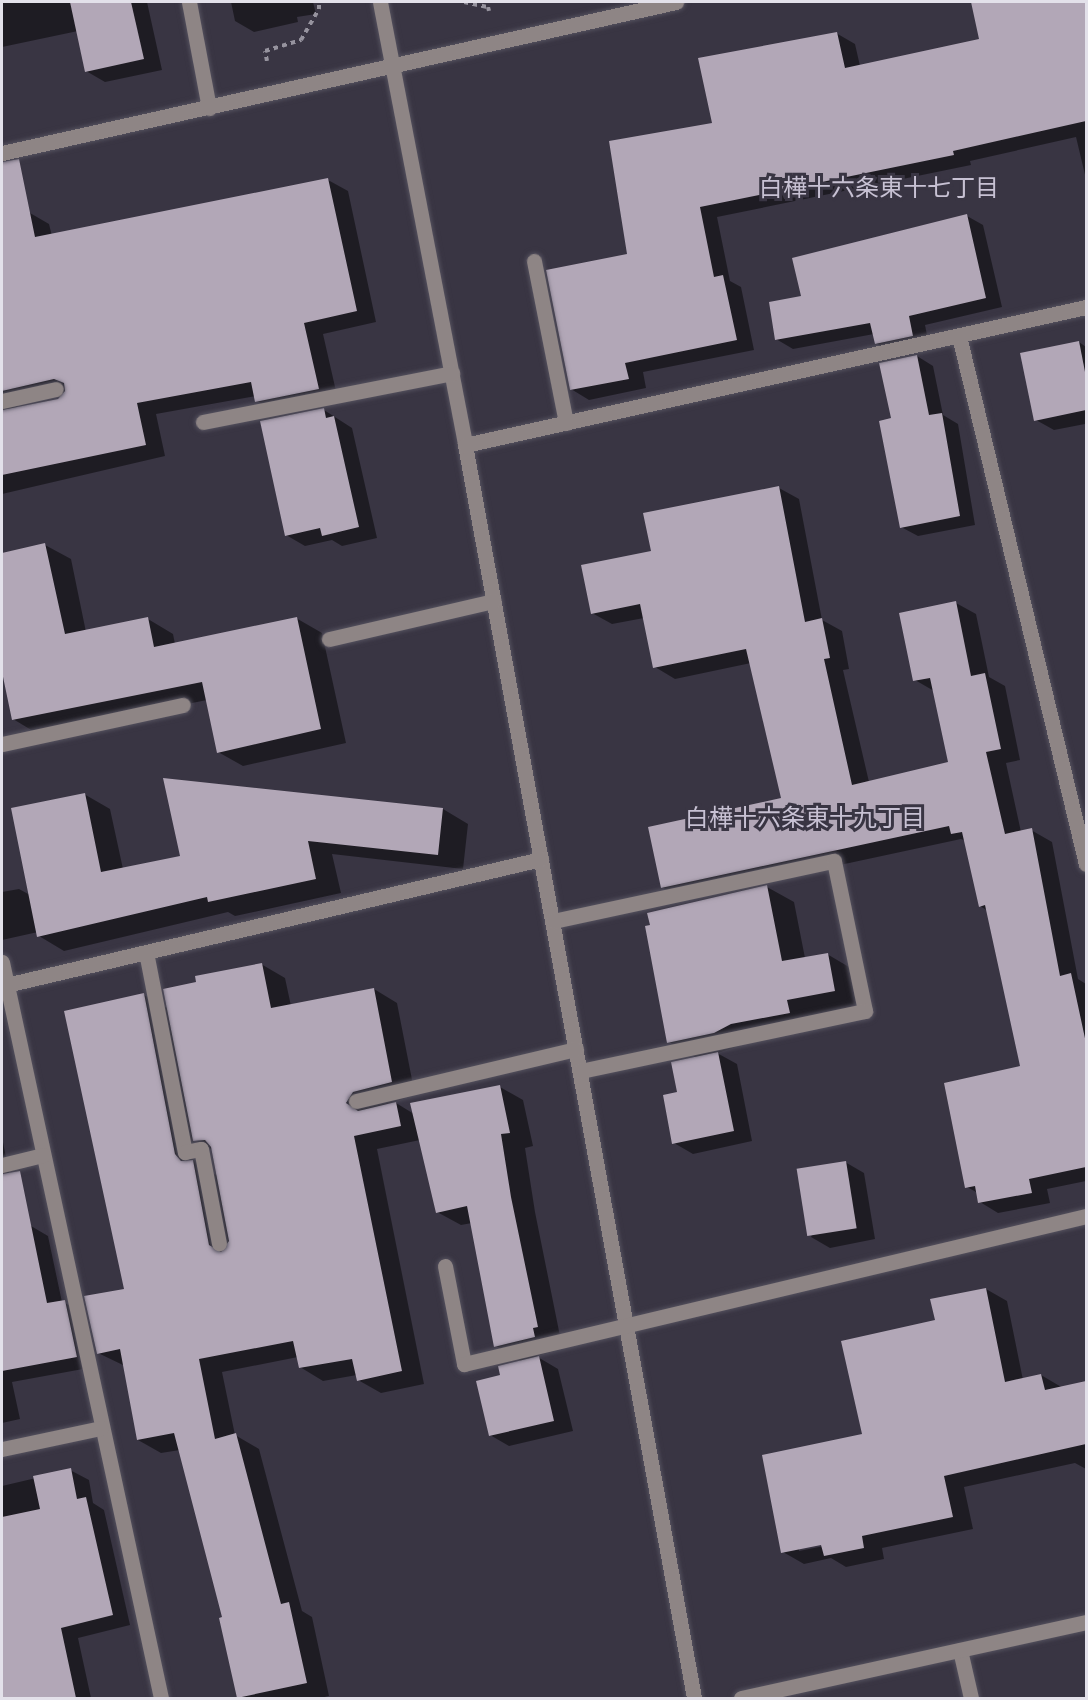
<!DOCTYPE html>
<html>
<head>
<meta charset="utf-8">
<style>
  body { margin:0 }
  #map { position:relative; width:1088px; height:1700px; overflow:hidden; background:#393543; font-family:Commissioner,"Noto Sans JP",sans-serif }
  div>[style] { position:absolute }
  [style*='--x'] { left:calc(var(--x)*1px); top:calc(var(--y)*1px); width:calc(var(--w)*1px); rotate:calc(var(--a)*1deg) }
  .shadow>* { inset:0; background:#0007 }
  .building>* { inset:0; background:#b2a7b7; transform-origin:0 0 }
  .path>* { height:4px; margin-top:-2px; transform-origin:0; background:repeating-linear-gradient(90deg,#96939e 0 4.5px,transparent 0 9px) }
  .roads { filter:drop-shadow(0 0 2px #54515e) drop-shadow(0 0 2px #54515e) }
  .minor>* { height:15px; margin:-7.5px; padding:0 7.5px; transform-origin:7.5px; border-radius:7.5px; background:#8e8585 }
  span { translate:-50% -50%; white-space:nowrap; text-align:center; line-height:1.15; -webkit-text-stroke:6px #393543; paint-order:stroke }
  .neighbourhood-label { font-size:24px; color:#c7c1d3 }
  .frame { position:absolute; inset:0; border:3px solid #e3e1ea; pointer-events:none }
</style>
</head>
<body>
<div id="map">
  <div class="shadow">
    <div style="clip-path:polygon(2px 2px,147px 2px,162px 70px,105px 82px,86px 71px,78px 31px,2px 47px)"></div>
    <div style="clip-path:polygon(231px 2px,313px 2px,316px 14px,297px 17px,298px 22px,254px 32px,235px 21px)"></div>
    <div style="clip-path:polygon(972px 2px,1086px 2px,1086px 179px,1076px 137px,970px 161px,971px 165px,717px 217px,730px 281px,741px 287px,754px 350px,643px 372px,646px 388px,589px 400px,571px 389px,629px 255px,714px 124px,836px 33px,855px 44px,860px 66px,980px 40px)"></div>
    <div style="clip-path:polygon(evenodd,328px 180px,348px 191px,376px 322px,323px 334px,338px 400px,277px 412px,257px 401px,256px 396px,156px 414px,165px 456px,2px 494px,2px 219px,30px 213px,49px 224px,52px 236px,328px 180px,66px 393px,59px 400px,15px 410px,20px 402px,66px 393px)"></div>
    <div style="clip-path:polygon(967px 216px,983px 225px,1002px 307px,925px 325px,929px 345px,893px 353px,876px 343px,874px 334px,793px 349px,776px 339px,802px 297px)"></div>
    <div style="clip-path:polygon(1079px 342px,1086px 347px,1086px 432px,1085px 424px,1054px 430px,1036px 420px)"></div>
    <div style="clip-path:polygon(917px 356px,933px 366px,943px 415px,958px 424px,975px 525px,918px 536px,901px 527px)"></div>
    <div style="clip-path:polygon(324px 410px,352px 428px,377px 538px,342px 546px,332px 540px,305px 546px,286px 535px)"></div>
    <div style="clip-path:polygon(779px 488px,799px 499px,822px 620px,842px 631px,849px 669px,843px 670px,869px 782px,950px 764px,934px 691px,915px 680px,956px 603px,976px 614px,989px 677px,1005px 686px,1020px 760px,1006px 763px,1021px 832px,1031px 830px,1052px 842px,1078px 979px,1086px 984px,1086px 1043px,1037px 1056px,988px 911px,980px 906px,966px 841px,961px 839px,682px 899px,662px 887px,783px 799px,751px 663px,675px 679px,655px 667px,644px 618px,612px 624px,592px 613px,653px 553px)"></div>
    <div style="clip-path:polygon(45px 545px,71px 559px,86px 632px,148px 619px,173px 634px,175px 644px,296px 618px,322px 633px,346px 743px,243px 766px,218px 752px,207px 700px,38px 734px,13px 719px,2px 659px,2px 554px)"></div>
    <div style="clip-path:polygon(84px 794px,110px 809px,123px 869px,443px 809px,468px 824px,463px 869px,332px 854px,341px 893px,235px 916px,228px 912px,64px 951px,39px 936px,38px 932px,2px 940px,2px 892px,19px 889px,30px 895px)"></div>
    <div style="clip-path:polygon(767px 887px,794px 902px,805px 958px,827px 954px,854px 970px,862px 1006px,717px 1053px,737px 1064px,752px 1141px,693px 1154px,674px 1143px,679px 1094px,697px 1058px,669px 1042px)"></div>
    <div style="clip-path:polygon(evenodd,261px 964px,285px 978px,291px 1006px,374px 989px,397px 1003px,415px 1095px,374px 1108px,396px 1103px,414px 1114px,500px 1087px,523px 1100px,533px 1146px,525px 1148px,535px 1212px,561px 1341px,556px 1342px,558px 1350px,536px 1356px,558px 1369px,573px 1431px,509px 1446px,490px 1435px,502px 1377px,523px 1362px,496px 1346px,472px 1223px,461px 1225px,437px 1212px,420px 1140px,377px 1149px,424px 1384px,381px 1393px,358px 1380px,357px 1375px,323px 1381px,300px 1367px,298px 1357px,222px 1372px,235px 1435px,259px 1449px,302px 1611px,312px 1617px,329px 1696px,320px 1698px,238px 1698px,221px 1619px,224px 1618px,180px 1450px,161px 1453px,138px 1440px,125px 1366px,98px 1353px,126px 1290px,144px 995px,169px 1009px,198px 983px,261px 964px,193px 1139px,213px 1150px,218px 1176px,198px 1165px,193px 1139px)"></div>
    <div style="clip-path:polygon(1086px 1098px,1086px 1181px,1047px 1189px,1050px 1203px,998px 1213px,980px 1202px,978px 1193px,967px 1187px,954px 1124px)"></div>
    <div style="clip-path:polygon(2px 1137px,20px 1229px,31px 1226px,48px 1236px,62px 1302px,82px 1311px,94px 1367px,12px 1382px,20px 1419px,2px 1423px)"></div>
    <div style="clip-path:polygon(845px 1162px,864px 1173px,875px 1239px,830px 1248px,811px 1237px)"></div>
    <div style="clip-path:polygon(evenodd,986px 1289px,1007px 1301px,1023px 1380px,1041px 1375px,1063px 1388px,1086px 1383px,1086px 1469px,1075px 1463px,964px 1487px,973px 1529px,882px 1548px,884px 1559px,846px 1567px,831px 1558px,804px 1564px,783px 1552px,937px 1321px,986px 1289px,828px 1542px,829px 1545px,799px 1551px,799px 1548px,828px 1542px)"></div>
    <div style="clip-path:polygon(70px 1470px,89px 1480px,93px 1503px,104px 1510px,130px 1625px,78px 1638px,91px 1698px,2px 1698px,2px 1486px)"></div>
  </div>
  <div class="building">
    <div style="clip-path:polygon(70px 2px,131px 2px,144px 59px,85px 72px)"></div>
    <div style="clip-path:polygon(971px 2px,1086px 2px,1086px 121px,953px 151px,954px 155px,700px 207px,714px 277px,723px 275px,737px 340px,625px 363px,629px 379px,570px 390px,546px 270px,627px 254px,609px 141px,712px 123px,698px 58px,837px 32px,845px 68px,979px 39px)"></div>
    <div style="clip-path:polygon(19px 159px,35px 237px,328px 178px,357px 311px,304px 323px,319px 389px,255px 402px,251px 382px,137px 403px,146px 445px,2px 475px,2px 410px,58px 399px,65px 391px,64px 383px,54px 379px,2px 391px,2px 162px)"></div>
    <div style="clip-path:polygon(967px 214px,986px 298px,909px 316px,913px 336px,875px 344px,870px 323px,775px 340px,769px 302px,801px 296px,792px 258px)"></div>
    <div style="clip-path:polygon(1079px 341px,1086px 377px,1086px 410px,1034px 421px,1020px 353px)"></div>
    <div style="clip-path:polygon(917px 355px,929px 415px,942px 413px,960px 516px,900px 528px,879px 421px,891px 418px,879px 363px)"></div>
    <div style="clip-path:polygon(324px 408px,326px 418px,334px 416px,359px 527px,322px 536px,320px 528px,285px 536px,260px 421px)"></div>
    <div style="clip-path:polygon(779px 486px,805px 622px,822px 618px,830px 658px,824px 659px,852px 785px,948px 762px,930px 678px,913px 681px,899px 613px,956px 601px,971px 676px,985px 673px,1001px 749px,986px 752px,1005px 834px,1032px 828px,1060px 976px,1071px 973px,1086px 1043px,1086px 1167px,1029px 1179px,1032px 1193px,978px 1203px,975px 1186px,965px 1188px,944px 1083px,1020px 1066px,985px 905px,979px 907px,962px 832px,951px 834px,949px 826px,661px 888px,648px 827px,781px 798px,746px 649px,653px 668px,640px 604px,591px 614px,581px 565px,651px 551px,643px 513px)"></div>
    <div style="clip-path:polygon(45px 543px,65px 634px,148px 617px,154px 647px,297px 617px,321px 729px,217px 753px,202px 682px,12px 720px,2px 672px,2px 553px)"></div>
    <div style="clip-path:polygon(163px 778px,443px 808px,438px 855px,308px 841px,316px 879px,208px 902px,207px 897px,37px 937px,11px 808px,85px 793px,101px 872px,180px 856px)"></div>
    <div style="clip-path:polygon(767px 885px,782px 961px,828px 953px,835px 991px,787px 1000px,790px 1013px,731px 1024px,714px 1033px,667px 1043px,645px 926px,650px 925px,647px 913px)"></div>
    <div style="clip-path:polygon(262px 963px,271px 1008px,374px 988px,392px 1082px,353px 1092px,346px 1103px,358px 1111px,396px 1102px,401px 1126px,354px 1136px,402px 1371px,357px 1381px,352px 1359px,299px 1368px,293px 1341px,199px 1359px,215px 1439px,236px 1433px,281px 1604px,289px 1602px,307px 1683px,237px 1698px,219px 1618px,222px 1617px,174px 1433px,137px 1440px,120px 1349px,97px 1354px,84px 1296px,124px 1289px,64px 1011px,144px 993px,175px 1154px,181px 1161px,193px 1160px,209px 1245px,221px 1252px,229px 1241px,211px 1147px,205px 1140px,193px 1141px,163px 989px,196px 982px,195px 976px)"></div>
    <div style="clip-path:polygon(718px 1052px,734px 1131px,672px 1144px,663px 1095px,677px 1092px,671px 1062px)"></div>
    <div style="clip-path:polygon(500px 1085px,510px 1133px,501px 1134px,511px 1197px,538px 1327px,533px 1328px,535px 1337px,494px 1347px,467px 1206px,436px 1213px,410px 1103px)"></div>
    <div style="left:846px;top:1161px;width:68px;height:50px;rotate:81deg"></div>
    <div style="clip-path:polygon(20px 1171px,47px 1303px,65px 1300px,77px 1357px,2px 1371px,2px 1174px)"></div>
    <div style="clip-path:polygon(986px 1288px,1005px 1382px,1041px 1374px,1045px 1390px,1086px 1381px,1086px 1444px,944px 1476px,953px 1517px,862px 1536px,864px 1548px,824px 1556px,821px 1545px,781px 1553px,762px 1455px,862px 1434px,841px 1341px,935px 1320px,930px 1299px)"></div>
    <div style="clip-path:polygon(539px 1356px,554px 1421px,489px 1436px,476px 1381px,500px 1375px,498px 1366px)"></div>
    <div style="clip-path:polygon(71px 1468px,77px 1499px,86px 1497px,113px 1615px,61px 1628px,76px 1698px,2px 1698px,2px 1517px,40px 1509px,33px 1476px)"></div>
  </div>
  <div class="path">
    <div style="--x:464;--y:2;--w:25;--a:12"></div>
    <div style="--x:488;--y:7;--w:4;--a:76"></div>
    <div style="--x:267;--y:61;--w:10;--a:-101"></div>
    <div style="--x:265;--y:51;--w:38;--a:-17"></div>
    <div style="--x:301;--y:40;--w:36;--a:-60"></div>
    <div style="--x:319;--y:9;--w:7;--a:-90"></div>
  </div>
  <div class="roads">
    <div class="minor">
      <div style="--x:189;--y:2;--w:108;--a:79.3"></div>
      <div style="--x:380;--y:2;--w:451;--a:79.1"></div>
      <div style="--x:465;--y:445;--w:1274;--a:79.64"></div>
      <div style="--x:2;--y:153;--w:691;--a:-12.63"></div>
      <div style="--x:534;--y:261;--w:165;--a:78.8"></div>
      <div style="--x:959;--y:336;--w:543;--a:76.48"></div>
      <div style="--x:2;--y:401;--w:55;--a:-12.5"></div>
      <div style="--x:203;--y:422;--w:254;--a:-11.1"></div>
      <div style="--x:465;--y:445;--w:636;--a:-12.53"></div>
      <div style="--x:329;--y:639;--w:169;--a:-13"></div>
      <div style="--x:2;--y:744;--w:185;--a:-12.2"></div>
      <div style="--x:553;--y:921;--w:287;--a:-12.1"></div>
      <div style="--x:834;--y:861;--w:153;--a:78.3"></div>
      <div style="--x:865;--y:1011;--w:291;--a:168.1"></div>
      <div style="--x:146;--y:952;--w:204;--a:79"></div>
      <div style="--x:185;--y:1152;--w:16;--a:-11"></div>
      <div style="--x:201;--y:1149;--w:96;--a:79.2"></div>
      <div style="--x:2;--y:962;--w:753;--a:77.81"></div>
      <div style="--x:2;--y:986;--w:554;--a:-13.26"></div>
      <div style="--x:356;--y:1101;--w:226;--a:-13.3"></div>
      <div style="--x:2;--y:1165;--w:42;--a:-13.7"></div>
      <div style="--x:445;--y:1266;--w:100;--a:79"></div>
      <div style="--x:464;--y:1364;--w:639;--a:-13.38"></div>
      <div style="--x:2;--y:1449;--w:101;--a:-12"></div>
      <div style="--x:960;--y:1650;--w:49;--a:77.1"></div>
      <div style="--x:741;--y:1698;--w:353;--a:-12.4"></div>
    </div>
  </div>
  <div class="neighbourhood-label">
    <span style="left:879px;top:187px">白樺十六条東十七丁目</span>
    <span style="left:805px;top:817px">白樺十六条東十九丁目</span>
  </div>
  <div class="frame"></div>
</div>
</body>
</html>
